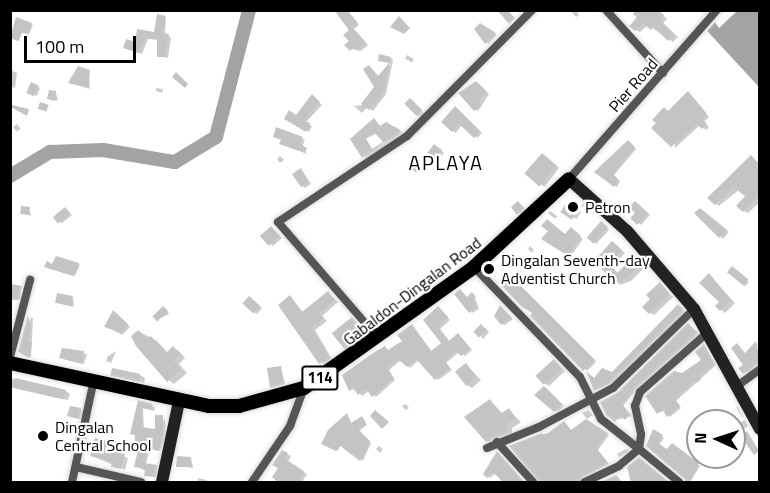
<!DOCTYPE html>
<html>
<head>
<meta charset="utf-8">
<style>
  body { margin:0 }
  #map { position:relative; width:770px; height:493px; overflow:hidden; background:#fff; font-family:"Titillium Web",sans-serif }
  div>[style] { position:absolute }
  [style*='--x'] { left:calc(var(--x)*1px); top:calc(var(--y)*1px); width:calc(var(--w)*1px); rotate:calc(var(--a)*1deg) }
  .water>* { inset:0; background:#a3a3a3 }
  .pier>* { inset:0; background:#fff }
  .shadow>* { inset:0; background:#0003; transform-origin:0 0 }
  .river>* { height:14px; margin:-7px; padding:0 7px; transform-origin:7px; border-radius:7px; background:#a3a3a3 }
  .building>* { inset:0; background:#c4c4c4; transform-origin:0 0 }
  .roads { filter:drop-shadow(0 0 2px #dbdbdb) drop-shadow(0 0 2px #dbdbdb) }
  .street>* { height:8px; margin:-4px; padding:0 4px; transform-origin:4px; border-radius:4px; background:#555 }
  .secondary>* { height:12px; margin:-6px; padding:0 6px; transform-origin:6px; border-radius:6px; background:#222 }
  .primary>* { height:14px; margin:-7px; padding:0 7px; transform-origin:7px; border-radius:7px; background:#000 }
  .dots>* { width:16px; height:16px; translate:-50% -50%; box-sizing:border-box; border:3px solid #fff; border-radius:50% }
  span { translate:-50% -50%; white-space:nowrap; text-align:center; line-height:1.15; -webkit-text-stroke:4.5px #fff; paint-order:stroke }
  .shield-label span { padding:2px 4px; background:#fff; border:2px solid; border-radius:4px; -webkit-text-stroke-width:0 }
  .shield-label { font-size:15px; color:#000; font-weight:700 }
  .street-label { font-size:16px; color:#000 }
  .poi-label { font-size:16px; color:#000 }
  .left { translate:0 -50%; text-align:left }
  .quarter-label { font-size:20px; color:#000; letter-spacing:1.5px }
  .frame { position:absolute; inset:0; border:12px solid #000; pointer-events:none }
  .north { position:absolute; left:686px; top:409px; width:60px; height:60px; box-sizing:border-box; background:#fff; border:2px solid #999; border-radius:50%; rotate:273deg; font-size:16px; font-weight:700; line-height:24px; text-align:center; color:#000 }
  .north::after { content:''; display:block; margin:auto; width:21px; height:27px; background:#000; clip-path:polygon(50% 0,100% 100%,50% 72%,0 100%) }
  .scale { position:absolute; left:24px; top:36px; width:112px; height:27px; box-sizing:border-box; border:3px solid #000; border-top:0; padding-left:8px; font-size:18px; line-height:21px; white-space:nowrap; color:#000; -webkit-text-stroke:4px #fff; paint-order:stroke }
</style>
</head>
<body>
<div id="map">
  <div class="water">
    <div style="clip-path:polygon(708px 11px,759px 11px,759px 87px,698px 21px)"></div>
  </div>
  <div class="pier">
    <div style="clip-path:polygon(708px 11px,737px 11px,719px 28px,715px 22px,707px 31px,698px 21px)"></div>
  </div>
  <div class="shadow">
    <div style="clip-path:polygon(346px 10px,359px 25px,354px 29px,368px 45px,361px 51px,351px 49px)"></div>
    <div style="clip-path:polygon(570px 10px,576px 10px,579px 15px,576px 17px)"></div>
    <div style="clip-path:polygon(641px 10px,658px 10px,667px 19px,663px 23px,678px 37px,673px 42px,648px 25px,640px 32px,635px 30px,631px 25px)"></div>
    <div style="clip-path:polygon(166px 17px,165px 35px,171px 37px,168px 58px,158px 56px,158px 40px,148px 39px,142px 54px,127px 49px,136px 44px,138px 30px,155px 34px)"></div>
    <div style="clip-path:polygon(16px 19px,33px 25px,29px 34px,22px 32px,19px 41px,10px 38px)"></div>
    <div style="clip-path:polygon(481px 25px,497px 35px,488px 44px,476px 29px)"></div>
    <div style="left:407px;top:55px;width:8px;height:4px;rotate:30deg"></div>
    <div style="clip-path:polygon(391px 58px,393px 60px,386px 94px,373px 111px,367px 107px,362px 113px,354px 106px,362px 105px,376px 87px,369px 67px,379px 77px,391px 64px,379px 60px)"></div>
    <div style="clip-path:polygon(10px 70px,17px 73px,15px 88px,10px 86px)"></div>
    <div style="clip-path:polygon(89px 72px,90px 89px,70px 82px,71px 77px)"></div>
    <div style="clip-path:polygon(479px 84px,489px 94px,478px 111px,475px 109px)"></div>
    <div style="clip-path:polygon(37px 86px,40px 88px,37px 96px,32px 94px)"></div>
    <div style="clip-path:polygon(156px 88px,163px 89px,162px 93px,156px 91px)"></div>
    <div style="clip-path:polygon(56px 93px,58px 101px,49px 99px)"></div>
    <div style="clip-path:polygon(689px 93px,709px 117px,704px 122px,709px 127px,706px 130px,700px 125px,675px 148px,669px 113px)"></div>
    <div style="clip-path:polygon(315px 98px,322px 105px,306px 122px,312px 126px,309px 132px,286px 118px,297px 117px)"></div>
    <div style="clip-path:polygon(413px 101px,424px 113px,420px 117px,417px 115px)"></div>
    <div style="clip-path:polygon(458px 110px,482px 133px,477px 138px,462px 125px,456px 133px,443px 122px)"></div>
    <div style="clip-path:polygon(evenodd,375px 120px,381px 127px,396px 127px,403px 133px,366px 159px,352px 139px,375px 120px,377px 133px,385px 143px,373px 150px,366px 139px,377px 133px)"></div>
    <div style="left:17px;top:124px;width:6px;height:5px;rotate:51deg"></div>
    <div style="clip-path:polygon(277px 129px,305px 140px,302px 147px,307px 154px,284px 144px)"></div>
    <div style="clip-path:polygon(630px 143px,636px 149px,614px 175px,620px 182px,617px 187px,597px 172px)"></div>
    <div style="clip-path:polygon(437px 147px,444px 153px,438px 159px,435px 158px)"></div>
    <div style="clip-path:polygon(280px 156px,284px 160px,280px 163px,277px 159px)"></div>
    <div style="left:545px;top:157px;width:18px;height:24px;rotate:38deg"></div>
    <div style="clip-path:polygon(751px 157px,760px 164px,760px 202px,748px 213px,744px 211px,738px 206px,747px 196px,740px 189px,719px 206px,716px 204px)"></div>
    <div style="clip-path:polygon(301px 170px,311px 184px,305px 188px,302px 186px)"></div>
    <div style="clip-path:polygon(519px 203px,526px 210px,521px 215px,518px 213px)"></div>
    <div style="left:567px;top:204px;width:16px;height:8px;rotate:30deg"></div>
    <div style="clip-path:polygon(581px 205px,583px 204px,590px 210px,590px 211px)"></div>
    <div style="clip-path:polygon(639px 205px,650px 215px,641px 225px,633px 218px)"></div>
    <div style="clip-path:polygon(29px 209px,31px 216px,22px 213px)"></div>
    <div style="clip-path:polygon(65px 209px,72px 215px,62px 223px,59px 222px)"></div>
    <div style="left:550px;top:211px;width:9px;height:3px;rotate:36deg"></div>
    <div style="clip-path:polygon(702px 211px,729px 232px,723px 239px,696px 213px)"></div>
    <div style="clip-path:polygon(604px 225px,609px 230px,596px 244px,594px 242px)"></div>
    <div style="clip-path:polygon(274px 230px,282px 238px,273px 246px,270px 244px)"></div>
    <div style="clip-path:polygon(574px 231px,583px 239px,571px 256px,544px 239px)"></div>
    <div style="clip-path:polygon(616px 245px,625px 253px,612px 267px,619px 274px,637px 261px,644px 268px,631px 281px,620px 285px,596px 261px)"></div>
    <div style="clip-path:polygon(530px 246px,534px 250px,532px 253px,528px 249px)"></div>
    <div style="clip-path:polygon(71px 261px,80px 265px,75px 276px,48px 267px)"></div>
    <div style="clip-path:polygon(735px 269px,749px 282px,745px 286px,743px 285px)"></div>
    <div style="clip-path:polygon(709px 275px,735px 303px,725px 313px,717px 306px,721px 302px)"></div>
    <div style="clip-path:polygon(513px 279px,596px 362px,587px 371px,534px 312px)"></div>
    <div style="clip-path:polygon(660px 284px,673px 297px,654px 315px,650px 313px,652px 299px)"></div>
    <div style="clip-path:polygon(21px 288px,21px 300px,10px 300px,11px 293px)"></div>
    <div style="clip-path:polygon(328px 293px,338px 302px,322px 316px,327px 321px,315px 330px,333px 361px,324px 366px,290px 297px,304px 313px)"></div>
    <div style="clip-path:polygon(474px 295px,479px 309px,472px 313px,467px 298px)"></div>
    <div style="clip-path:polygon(73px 297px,74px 307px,57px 303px)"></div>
    <div style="clip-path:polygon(253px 300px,262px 308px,257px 314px,254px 312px)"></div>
    <div style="clip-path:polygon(681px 307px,685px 312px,612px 384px,595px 390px,595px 379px,612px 374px)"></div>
    <div style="clip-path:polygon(166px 309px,169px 314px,157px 320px)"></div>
    <div style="clip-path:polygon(503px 309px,513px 319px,505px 325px,502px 324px)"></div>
    <div style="clip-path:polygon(441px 310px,450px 320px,440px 329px,450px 342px,461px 337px,472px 350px,465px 356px,459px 352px,446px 363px,452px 370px,438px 380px,419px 360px,410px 368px,401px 360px,389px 370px,395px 380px,376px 397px,369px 391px,362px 396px,356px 389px,350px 390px,404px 341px,412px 326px,432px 352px,443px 343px,425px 320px)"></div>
    <div style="clip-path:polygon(116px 313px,130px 327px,122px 335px,106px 326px)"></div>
    <div style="clip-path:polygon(31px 317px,33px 318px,31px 358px,20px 352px)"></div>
    <div style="clip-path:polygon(355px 321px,367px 335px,347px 349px,344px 348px)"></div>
    <div style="clip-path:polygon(689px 325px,699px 334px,638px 388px,623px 406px,632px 416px,616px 420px,618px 394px)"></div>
    <div style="clip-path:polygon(484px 327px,489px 332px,483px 339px,481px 337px)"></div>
    <div style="clip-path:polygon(138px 331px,157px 341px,168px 353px,174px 348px,180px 352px,185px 358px,179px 364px,187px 373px,174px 384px,168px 380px)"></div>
    <div style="clip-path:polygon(757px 343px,760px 366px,746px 374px,745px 354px)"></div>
    <div style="clip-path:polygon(704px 346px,716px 365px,676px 401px,681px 408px,670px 417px,664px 411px,658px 413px,703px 360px)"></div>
    <div style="clip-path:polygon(63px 349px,87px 354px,84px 364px,64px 359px)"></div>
    <div style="clip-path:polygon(116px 351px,111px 363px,106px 361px,108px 356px)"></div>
    <div style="clip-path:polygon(554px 361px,565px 371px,549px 386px,544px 383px)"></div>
    <div style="clip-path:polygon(466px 365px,481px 380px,472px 388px,467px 385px)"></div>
    <div style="clip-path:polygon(281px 367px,285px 384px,274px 388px,271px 387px)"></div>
    <div style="clip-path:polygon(112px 375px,140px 375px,145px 378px,144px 383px)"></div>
    <div style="clip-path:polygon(10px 378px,66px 391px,70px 394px,68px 400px,10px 387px)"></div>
    <div style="clip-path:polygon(545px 387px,564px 406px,558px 412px,555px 410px)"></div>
    <div style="clip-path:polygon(490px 400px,503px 414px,509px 410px,521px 422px,512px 428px,512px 434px,493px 444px,486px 441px)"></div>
    <div style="clip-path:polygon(139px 402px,155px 407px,154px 411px,143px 408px,144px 429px,156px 431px,165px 418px,166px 436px,160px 451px,150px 448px,146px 464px,159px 467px,157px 477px,138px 467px,140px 446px,135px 445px,136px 435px,131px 434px)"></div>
    <div style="clip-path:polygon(406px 404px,409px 408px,406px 410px,402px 406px)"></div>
    <div style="clip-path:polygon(736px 407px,738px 407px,743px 417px,742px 417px)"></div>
    <div style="clip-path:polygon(71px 408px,84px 411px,82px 419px,72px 417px)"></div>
    <div style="clip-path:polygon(588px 410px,593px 415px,587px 419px,582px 413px)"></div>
    <div style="clip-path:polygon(347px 415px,352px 424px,364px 419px,367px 425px,359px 431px,371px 443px,363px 461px,341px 444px,338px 451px,323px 443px)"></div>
    <div style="left:745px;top:420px;width:7px;height:5px;rotate:63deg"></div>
    <div style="clip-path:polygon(586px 421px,609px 435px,598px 450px,609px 464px,582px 479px,582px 482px,538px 482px,542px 434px,572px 431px)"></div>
    <div style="clip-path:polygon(653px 431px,664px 438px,659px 445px,668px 451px,672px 445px,700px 466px,690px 482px,685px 482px,685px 476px,648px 446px)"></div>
    <div style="clip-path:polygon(115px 444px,119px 446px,117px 454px,128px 458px,125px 470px,92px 456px)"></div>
    <div style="clip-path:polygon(379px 446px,383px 449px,380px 453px,376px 449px)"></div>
    <div style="clip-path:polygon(626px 449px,630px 451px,619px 457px,617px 454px)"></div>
    <div style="clip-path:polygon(283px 452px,291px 456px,288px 462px,307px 474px,302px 482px,280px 482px)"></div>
    <div style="clip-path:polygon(497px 453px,524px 482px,502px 482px,496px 473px,490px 478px,485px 474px)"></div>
    <div style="clip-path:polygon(191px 458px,193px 468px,178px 466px)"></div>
    <div style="clip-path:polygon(198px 478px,206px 480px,209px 482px,198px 482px)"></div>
  </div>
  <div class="river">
    <div style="--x:10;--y:176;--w:47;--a:-31"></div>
    <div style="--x:50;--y:152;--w:53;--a:-2.2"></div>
    <div style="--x:103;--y:150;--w:73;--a:9.5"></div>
    <div style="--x:175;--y:162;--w:48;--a:-31.4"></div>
    <div style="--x:216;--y:137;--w:131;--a:-75.4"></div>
  </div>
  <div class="building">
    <div style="clip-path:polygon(334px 10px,347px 10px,358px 23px,352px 27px,366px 43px,357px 50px,354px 47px,350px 51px,344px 45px,349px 41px,343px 35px,349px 30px)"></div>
    <div style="clip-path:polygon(497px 10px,507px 10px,515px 18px,509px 24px)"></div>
    <div style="clip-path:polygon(636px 10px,658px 10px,664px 15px,660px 20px,674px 34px,668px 41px,654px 27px,651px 30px,643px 23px,635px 31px,629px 26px,638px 18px,633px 14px)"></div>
    <div style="clip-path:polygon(157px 14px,166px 16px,162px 33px,169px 34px,165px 57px,157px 57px,157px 39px,145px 38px,139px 53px,123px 48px,126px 39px,135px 42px,137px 29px,154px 32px)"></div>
    <div style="clip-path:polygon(399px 16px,410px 28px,404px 34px,390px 27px)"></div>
    <div style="clip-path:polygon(16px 17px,32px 23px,28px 34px,21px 33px,18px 41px,10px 38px)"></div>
    <div style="clip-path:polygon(480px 23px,496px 33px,485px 44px,474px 29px)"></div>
    <div style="clip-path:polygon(379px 54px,391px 57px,384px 92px,369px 110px,361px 104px,374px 87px,363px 69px,369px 65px,378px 76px,389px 63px,378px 61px)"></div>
    <div style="clip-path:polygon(78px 66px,90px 70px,88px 88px,68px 83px)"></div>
    <div style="clip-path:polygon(176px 72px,188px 84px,185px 88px,172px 77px)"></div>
    <div style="clip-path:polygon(476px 81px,487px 92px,478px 100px,482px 105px,474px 111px,458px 93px)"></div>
    <div style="left:31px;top:82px;width:8px;height:12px;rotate:23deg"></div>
    <div style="clip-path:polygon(49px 90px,56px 91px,55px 101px,47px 99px)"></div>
    <div style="clip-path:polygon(688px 91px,707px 114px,702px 119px,707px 124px,702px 129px,697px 124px,671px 147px,651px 128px,656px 123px,652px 120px,664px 107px,668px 111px)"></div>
    <div style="clip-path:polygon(312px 94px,320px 102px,304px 120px,310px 123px,306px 132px,284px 119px,289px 110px,296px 115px)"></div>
    <div style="left:410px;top:98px;width:17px;height:8px;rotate:45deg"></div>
    <div style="left:40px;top:102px;width:9px;height:7px;rotate:18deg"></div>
    <div style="clip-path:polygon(12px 105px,29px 109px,27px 116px,11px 107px)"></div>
    <div style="clip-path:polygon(455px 106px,480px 131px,474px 138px,459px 124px,452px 132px,441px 122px)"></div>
    <div style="clip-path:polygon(evenodd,374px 118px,380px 126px,386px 122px,401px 131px,362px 158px,350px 139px,374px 118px,374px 132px,383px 142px,372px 149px,365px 138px,374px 132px)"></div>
    <div style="clip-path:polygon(276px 127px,303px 137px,300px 144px,307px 148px,305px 153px,279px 144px,281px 140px,273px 137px)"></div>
    <div style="clip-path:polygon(628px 140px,635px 147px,613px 174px,619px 180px,614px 187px,594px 172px)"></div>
    <div style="left:434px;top:144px;width:10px;height:11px;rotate:37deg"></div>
    <div style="left:542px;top:153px;width:20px;height:27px;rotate:41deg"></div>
    <div style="clip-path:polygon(751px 155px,759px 164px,759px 195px,743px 212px,736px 206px,745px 196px,733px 187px,715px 205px,707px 198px)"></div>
    <div style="left:414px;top:159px;width:11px;height:9px;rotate:41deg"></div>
    <div style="clip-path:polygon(301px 168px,309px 182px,301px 187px,292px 174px)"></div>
    <div style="clip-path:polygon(518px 201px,524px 208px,517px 215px,511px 207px)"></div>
    <div style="clip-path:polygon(635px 201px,648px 213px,637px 225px,630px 218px,635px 213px,629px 207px)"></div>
    <div style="left:567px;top:202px;width:14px;height:12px;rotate:34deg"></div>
    <div style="left:21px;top:206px;width:9px;height:8px;rotate:6deg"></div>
    <div style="left:65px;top:207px;width:8px;height:16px;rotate:50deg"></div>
    <div style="clip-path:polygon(700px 208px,727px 230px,719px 238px,694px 213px)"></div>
    <div style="clip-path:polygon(547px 219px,565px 234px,571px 227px,581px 236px,568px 256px,541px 239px,548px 231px,541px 226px)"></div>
    <div style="left:601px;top:221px;width:9px;height:22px;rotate:41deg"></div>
    <div style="left:271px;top:226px;width:13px;height:15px;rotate:48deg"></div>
    <div style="clip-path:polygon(612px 241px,622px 250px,609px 264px,617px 273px,633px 257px,641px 265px,621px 282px,619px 280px,615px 283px,594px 261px)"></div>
    <div style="clip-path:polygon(56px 256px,79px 263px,73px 276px,44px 267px,47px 261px,52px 264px)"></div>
    <div style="left:732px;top:266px;width:21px;height:8px;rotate:39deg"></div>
    <div style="clip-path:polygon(709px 273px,731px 300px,720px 311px,715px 306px,719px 302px,699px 283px)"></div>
    <div style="clip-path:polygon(510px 275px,595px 360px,583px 371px,530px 316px,532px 313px,521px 306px,501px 285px)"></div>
    <div style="clip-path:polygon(660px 282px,670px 294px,649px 314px,642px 307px,650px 299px,646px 295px)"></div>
    <div style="clip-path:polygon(11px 284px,22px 286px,18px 299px,10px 297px)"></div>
    <div style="clip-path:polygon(460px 289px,467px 297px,472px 292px,476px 297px,472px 300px,477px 307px,469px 313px,454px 294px)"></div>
    <div style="clip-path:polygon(328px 291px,335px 300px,319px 313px,324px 318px,312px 327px,330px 358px,319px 364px,278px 305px,290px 295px,302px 312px)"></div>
    <div style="left:57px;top:293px;width:16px;height:10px;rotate:11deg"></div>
    <div style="left:249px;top:296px;width:15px;height:10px;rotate:42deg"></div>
    <div style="clip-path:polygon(678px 304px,684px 310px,609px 383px,594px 391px,586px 371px,594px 378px,602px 368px,612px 372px)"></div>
    <div style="clip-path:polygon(500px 305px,511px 317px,501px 325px,494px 316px)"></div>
    <div style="left:163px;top:306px;width:7px;height:15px;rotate:45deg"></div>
    <div style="clip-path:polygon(438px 306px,448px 317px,438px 327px,449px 341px,458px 333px,470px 348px,461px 356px,456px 351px,445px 361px,450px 368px,435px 380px,416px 359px,407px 367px,398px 359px,387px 368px,393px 378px,372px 397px,366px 389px,358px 395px,353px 388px,349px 391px,342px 375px,373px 353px,385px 346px,388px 350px,402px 341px,397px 335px,412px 324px,431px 351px,441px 343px,423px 320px)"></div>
    <div style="clip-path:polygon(113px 310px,128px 324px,123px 333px,104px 327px)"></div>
    <div style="clip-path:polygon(28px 315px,31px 326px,28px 341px,32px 342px,29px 358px,18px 352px)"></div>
    <div style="left:352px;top:317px;width:21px;height:26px;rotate:51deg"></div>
    <div style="clip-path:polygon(688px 323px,698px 333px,635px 388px,622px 404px,630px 414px,625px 420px,620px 415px,615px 422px,606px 415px,600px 402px,617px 393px)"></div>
    <div style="left:481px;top:324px;width:8px;height:11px;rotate:45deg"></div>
    <div style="clip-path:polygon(138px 330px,147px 339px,151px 336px,166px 353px,173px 346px,180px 354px,173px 360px,181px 369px,167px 382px,136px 346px,131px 336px)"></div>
    <div style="clip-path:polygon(756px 341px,759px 363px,743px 374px,738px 368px,743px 365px,731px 348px,737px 343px,745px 353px)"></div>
    <div style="clip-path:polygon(704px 344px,715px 364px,698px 376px,701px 380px,696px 383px,694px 380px,675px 399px,680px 406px,672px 412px,667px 417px,664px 412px,668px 405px,657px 414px,645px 396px,674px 371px,682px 373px,701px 360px,695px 352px)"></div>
    <div style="clip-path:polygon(62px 348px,84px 351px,82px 364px,59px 358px)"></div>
    <div style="left:554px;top:359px;width:12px;height:25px;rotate:48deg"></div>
    <div style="left:466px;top:363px;width:18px;height:14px;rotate:52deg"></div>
    <div style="clip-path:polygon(281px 366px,283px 383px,270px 388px,267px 368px)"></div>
    <div style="left:112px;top:368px;width:29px;height:8px;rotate:12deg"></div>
    <div style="left:15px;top:378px;width:52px;height:10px;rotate:13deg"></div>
    <div style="clip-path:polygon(544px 386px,562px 404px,554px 412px,534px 395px)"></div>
    <div style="clip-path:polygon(490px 399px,500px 414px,509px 408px,516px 419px,506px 425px,508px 433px,486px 442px,464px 417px)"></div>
    <div style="clip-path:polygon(138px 400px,153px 404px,151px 410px,142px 408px,142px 427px,155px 429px,155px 415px,163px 415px,163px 439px,158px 451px,148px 448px,144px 463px,157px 465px,155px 477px,144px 476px,145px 469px,134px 467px,139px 446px,134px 445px,135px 435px,130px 434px)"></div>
    <div style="clip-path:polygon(70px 406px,81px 408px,79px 419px,67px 416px)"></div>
    <div style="clip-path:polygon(375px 410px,389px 422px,382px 429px,370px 416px)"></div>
    <div style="clip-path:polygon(347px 413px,351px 423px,362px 416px,366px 424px,358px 429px,370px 441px,360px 461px,339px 445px,336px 451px,321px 444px,328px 430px)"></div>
    <div style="clip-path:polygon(586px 419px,608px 433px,596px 448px,608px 463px,582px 477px,579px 483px,539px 483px,509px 446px,542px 433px,544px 436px,564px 421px,571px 430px)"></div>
    <div style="clip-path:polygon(653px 429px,663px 435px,658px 443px,667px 449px,672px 443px,699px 463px,689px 483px,646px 446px)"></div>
    <div style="clip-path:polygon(747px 431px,759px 451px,754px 455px,740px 435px)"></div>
    <div style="clip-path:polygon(95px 438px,115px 443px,113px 451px,125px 454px,121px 469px,111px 467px,112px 462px,90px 456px)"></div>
    <div style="clip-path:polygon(282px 450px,288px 453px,285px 459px,304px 471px,297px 483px,279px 483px,272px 477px,278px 468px,272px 465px)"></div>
    <div style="clip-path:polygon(497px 451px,525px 483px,504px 483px,493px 472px,487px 478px,483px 474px)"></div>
    <div style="clip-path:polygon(177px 456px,191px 457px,191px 467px,176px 467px)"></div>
    <div style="clip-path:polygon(639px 457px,670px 483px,631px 483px,627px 467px)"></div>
    <div style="clip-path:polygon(616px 475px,623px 483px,599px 483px)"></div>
  </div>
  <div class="roads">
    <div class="street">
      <div style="--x:606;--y:10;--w:85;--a:47.9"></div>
      <div style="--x:569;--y:179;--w:225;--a:-48.8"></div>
      <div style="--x:474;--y:267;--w:153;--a:46.1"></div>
      <div style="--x:580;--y:377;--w:47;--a:63.4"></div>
      <div style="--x:601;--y:419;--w:48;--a:38.3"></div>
      <div style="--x:639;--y:449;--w:26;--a:140"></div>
      <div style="--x:619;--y:466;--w:38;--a:155"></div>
      <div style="--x:378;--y:338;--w:153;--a:-130.8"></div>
      <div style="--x:278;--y:222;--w:155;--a:-33.7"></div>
      <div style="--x:407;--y:136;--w:177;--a:-45.2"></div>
      <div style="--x:10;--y:357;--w:80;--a:-75.4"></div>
      <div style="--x:737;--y:386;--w:29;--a:-36"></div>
      <div style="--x:497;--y:442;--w:54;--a:48"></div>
      <div style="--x:487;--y:448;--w:56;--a:-22"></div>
      <div style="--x:539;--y:427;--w:84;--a:-27.8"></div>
      <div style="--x:613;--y:388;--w:113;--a:-44.3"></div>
      <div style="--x:76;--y:467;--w:67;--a:13"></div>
      <div style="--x:72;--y:482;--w:100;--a:-77.9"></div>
      <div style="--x:252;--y:482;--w:68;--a:-55.8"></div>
      <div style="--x:290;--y:426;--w:40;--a:-69.8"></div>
      <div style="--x:679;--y:482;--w:52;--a:-140.5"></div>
      <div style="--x:639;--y:449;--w:15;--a:-82"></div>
      <div style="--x:641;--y:434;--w:29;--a:-102"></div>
      <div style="--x:635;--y:406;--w:15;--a:-70"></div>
      <div style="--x:640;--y:392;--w:89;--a:-41.4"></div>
    </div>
    <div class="secondary">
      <div style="--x:569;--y:179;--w:78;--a:41.9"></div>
      <div style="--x:627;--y:231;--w:103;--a:49.3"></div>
      <div style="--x:694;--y:309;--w:137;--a:61.2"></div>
      <div style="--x:162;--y:482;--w:83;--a:-78.1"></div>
    </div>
    <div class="primary">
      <div style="--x:10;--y:363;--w:204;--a:12.2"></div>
      <div style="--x:209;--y:406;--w:30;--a:0"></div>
      <div style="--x:239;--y:406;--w:67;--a:-15.5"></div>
      <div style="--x:304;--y:388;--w:209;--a:-35.4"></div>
      <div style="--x:474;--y:267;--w:129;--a:-42.8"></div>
    </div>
  </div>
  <div class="dots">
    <div style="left:573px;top:207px;background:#000"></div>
    <div style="left:489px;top:269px;background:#000"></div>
    <div style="left:43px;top:436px;background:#000"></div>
  </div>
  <div class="shield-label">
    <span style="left:320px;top:378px">114</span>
  </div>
  <div class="street-label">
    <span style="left:633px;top:85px;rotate:-49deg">Pier Road</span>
    <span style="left:412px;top:291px;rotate:-37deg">Gabaldon-Dingalan Road</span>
  </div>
  <div class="poi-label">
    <span class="left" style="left:585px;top:207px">Petron</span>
    <span class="left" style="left:501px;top:269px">Dingalan Seventh-day<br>Adventist Church</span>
    <span class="left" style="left:55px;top:436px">Dingalan<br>Central School</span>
  </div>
  <div class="quarter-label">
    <span style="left:446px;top:162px">APLAYA</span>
  </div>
  <div class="frame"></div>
  <div class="north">N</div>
  <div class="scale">100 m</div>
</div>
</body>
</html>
